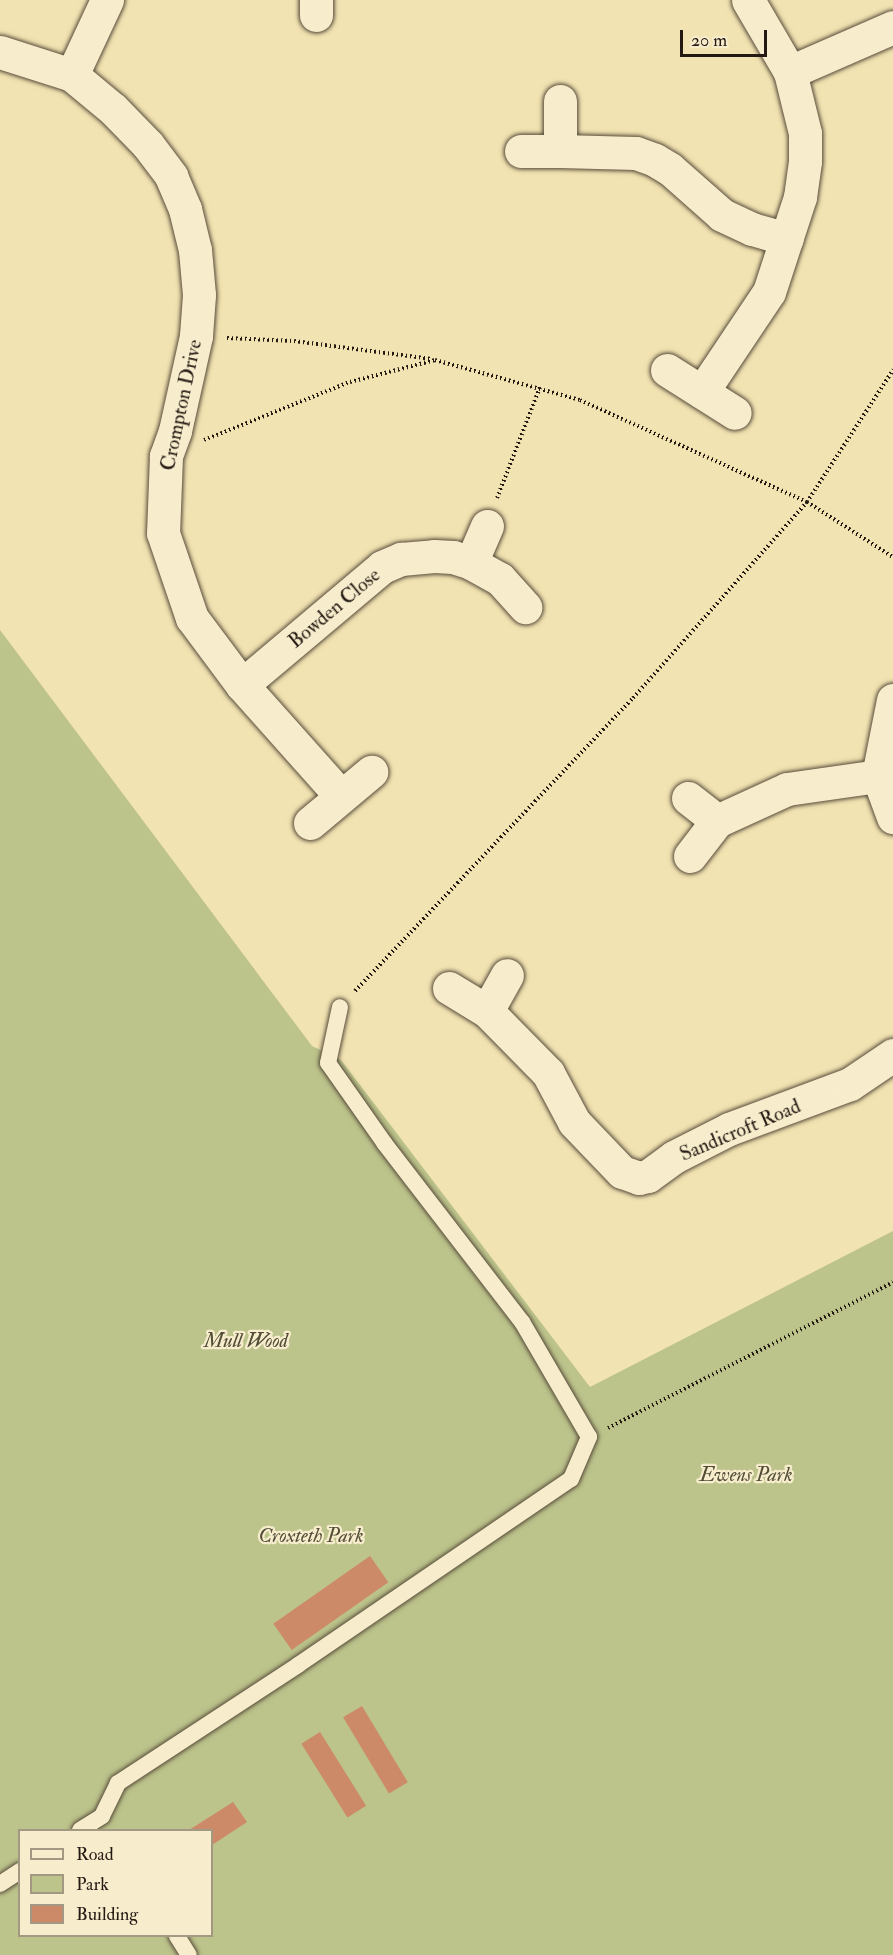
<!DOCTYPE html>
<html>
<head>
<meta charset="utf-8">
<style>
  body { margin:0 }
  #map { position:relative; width:893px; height:1955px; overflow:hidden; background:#f2e3b2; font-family:"IM FELL Double Pica",serif }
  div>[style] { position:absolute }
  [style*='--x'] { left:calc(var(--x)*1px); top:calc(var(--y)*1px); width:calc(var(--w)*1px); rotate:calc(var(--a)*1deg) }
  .green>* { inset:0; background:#bcc38b }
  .building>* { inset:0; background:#cd8a68; transform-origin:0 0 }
  .path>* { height:4px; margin-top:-2px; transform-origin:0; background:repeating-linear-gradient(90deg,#251a13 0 1.5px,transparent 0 4.5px) }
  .roads { filter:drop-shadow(0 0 2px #584c3b) drop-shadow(0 0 2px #584c3b) }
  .lane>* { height:16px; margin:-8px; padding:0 8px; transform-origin:8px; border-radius:8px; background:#f7edcd }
  .street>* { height:33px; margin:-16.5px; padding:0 16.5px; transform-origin:16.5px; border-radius:16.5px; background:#f7edcd }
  span { translate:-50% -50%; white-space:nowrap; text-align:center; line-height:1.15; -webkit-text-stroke:4.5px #f7edcd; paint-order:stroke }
  .street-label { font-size:20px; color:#251a13 }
  .park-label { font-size:20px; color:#524d37; font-style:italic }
  .legend { position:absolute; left:18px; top:1829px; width:195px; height:108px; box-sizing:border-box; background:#f7edcd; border:2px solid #a39983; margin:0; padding:8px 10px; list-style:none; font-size:18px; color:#251a13 }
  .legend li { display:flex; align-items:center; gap:12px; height:30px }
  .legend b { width:30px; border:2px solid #a39983 }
  .scale { position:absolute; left:680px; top:30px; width:87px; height:27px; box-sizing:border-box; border:3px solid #251a13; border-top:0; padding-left:8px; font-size:18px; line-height:21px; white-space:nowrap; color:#251a13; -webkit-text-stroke:4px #f7edcd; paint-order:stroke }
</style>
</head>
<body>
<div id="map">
  <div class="green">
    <div style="clip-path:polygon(evenodd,0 630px,312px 1046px,341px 1060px,590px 1387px,893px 1231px,893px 1955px,0 1955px,0 630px,20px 1830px,212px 1830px,212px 1936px,20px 1936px,20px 1830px)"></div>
  </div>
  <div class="building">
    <div style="left:370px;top:1556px;width:32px;height:118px;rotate:55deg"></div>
    <div style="left:362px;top:1706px;width:89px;height:22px;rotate:59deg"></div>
    <div style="left:320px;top:1732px;width:87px;height:22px;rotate:58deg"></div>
    <div style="clip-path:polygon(233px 1802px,247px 1822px,212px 1845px,212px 1830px,189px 1830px)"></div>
  </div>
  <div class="path">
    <div style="--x:227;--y:338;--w:67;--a:2.6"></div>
    <div style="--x:294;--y:341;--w:139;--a:7.4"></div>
    <div style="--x:204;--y:440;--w:157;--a:-21.7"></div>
    <div style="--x:350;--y:382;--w:88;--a:-14.5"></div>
    <div style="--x:435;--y:360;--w:150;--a:15.4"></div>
    <div style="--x:580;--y:400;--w:249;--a:24.2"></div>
    <div style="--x:807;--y:502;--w:102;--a:32.6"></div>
    <div style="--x:497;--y:498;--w:119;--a:-68.8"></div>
    <div style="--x:355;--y:991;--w:404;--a:-46.5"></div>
    <div style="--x:633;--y:698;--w:262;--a:-48.4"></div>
    <div style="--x:807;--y:502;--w:158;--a:-56.9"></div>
    <div style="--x:608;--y:1428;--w:320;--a:-27.1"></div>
  </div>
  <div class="roads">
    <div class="lane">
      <div style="--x:80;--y:1830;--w:26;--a:-32"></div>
      <div style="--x:102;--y:1816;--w:37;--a:-64"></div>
      <div style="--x:118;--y:1783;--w:215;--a:-33.2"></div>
      <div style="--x:298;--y:1665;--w:330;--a:-34.3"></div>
      <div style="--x:571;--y:1479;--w:46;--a:-66.8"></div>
      <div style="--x:589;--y:1437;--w:133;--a:-120.2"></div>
      <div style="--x:522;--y:1322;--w:225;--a:-127.6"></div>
      <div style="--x:385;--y:1144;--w:99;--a:-125.1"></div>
      <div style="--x:328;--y:1063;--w:57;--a:-77.9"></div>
      <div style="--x:0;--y:1884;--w:24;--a:-33"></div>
      <div style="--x:177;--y:1936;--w:22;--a:58"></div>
    </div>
    <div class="street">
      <div style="--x:316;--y:15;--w:15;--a:-90"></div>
      <div style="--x:0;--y:52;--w:76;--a:17.7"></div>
      <div style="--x:72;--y:75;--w:53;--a:39.7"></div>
      <div style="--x:113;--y:109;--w:50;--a:45.8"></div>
      <div style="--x:148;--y:145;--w:39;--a:53"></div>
      <div style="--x:171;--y:176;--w:36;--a:67"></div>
      <div style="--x:185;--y:209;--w:42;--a:76.3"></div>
      <div style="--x:195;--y:250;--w:45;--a:84.9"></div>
      <div style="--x:199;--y:295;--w:41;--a:94.2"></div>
      <div style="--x:196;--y:336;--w:97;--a:102.5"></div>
      <div style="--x:175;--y:431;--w:27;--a:110"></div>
      <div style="--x:166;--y:456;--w:77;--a:92.2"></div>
      <div style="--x:163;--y:533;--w:90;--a:71.2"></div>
      <div style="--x:192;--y:618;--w:84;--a:53.3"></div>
      <div style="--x:242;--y:685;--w:149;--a:48.3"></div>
      <div style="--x:790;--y:72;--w:112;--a:-23.6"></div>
      <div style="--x:72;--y:75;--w:83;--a:-65"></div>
      <div style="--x:521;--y:151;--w:39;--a:0"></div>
      <div style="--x:560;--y:151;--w:50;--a:-90"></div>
      <div style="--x:560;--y:151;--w:76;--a:1.5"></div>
      <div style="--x:636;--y:153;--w:20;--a:20"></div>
      <div style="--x:655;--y:160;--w:17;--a:31"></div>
      <div style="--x:670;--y:169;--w:69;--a:41.5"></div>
      <div style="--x:722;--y:215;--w:33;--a:25"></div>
      <div style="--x:752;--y:229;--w:36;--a:16"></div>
      <div style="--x:667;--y:370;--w:80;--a:32.3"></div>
      <div style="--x:702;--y:392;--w:120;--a:-56.2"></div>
      <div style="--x:769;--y:292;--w:100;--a:-71.9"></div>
      <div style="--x:800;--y:197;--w:36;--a:-82"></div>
      <div style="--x:805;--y:161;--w:28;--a:-90"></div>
      <div style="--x:805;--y:133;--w:63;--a:-103.8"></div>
      <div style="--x:790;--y:72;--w:83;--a:-120.3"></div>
      <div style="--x:487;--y:526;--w:40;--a:113.4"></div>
      <div style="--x:471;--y:563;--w:33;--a:29"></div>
      <div style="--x:500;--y:579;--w:38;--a:48"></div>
      <div style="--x:242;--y:685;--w:183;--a:-40.1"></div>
      <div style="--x:382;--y:567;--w:21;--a:-23"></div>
      <div style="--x:401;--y:559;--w:33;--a:-5"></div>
      <div style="--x:434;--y:556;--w:19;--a:3"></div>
      <div style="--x:453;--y:557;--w:19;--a:18"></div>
      <div style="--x:893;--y:700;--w:77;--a:101.2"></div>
      <div style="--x:878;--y:776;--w:44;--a:69.9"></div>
      <div style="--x:688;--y:798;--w:37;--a:38"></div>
      <div style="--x:310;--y:823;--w:80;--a:-39.9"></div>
      <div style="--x:690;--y:856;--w:44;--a:-52.4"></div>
      <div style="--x:717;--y:821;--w:77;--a:-24.6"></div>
      <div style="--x:787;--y:789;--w:92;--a:-8.1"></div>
      <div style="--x:449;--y:988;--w:44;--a:31.2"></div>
      <div style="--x:487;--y:1011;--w:87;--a:45.5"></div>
      <div style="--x:548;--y:1073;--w:55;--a:62"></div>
      <div style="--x:574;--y:1122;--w:69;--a:46.2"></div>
      <div style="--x:622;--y:1172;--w:18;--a:19"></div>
      <div style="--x:639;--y:1178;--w:9;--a:-13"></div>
      <div style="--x:648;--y:1176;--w:32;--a:-36"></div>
      <div style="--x:674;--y:1157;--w:62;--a:-27"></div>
      <div style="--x:729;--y:1129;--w:129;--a:-20.4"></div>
      <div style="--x:850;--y:1084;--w:52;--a:-34"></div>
      <div style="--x:487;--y:1011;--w:41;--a:-60.9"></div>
    </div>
  </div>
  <div class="street-label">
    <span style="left:181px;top:405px;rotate:-78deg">Crompton Drive</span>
    <span style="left:334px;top:608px;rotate:-40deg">Bowden Close</span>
    <span style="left:740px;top:1130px;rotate:-23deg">Sandicroft Road</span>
  </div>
  <div class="park-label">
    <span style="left:246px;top:1340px">Mull Wood</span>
    <span style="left:746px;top:1474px">Ewens Park</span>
    <span style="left:311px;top:1535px">Croxteth Park</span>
  </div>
  <ul class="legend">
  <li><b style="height:8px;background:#f7edcd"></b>Road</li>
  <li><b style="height:16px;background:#bcc38b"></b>Park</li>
  <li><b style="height:16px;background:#cd8a68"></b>Building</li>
  </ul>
  <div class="scale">20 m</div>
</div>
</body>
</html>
